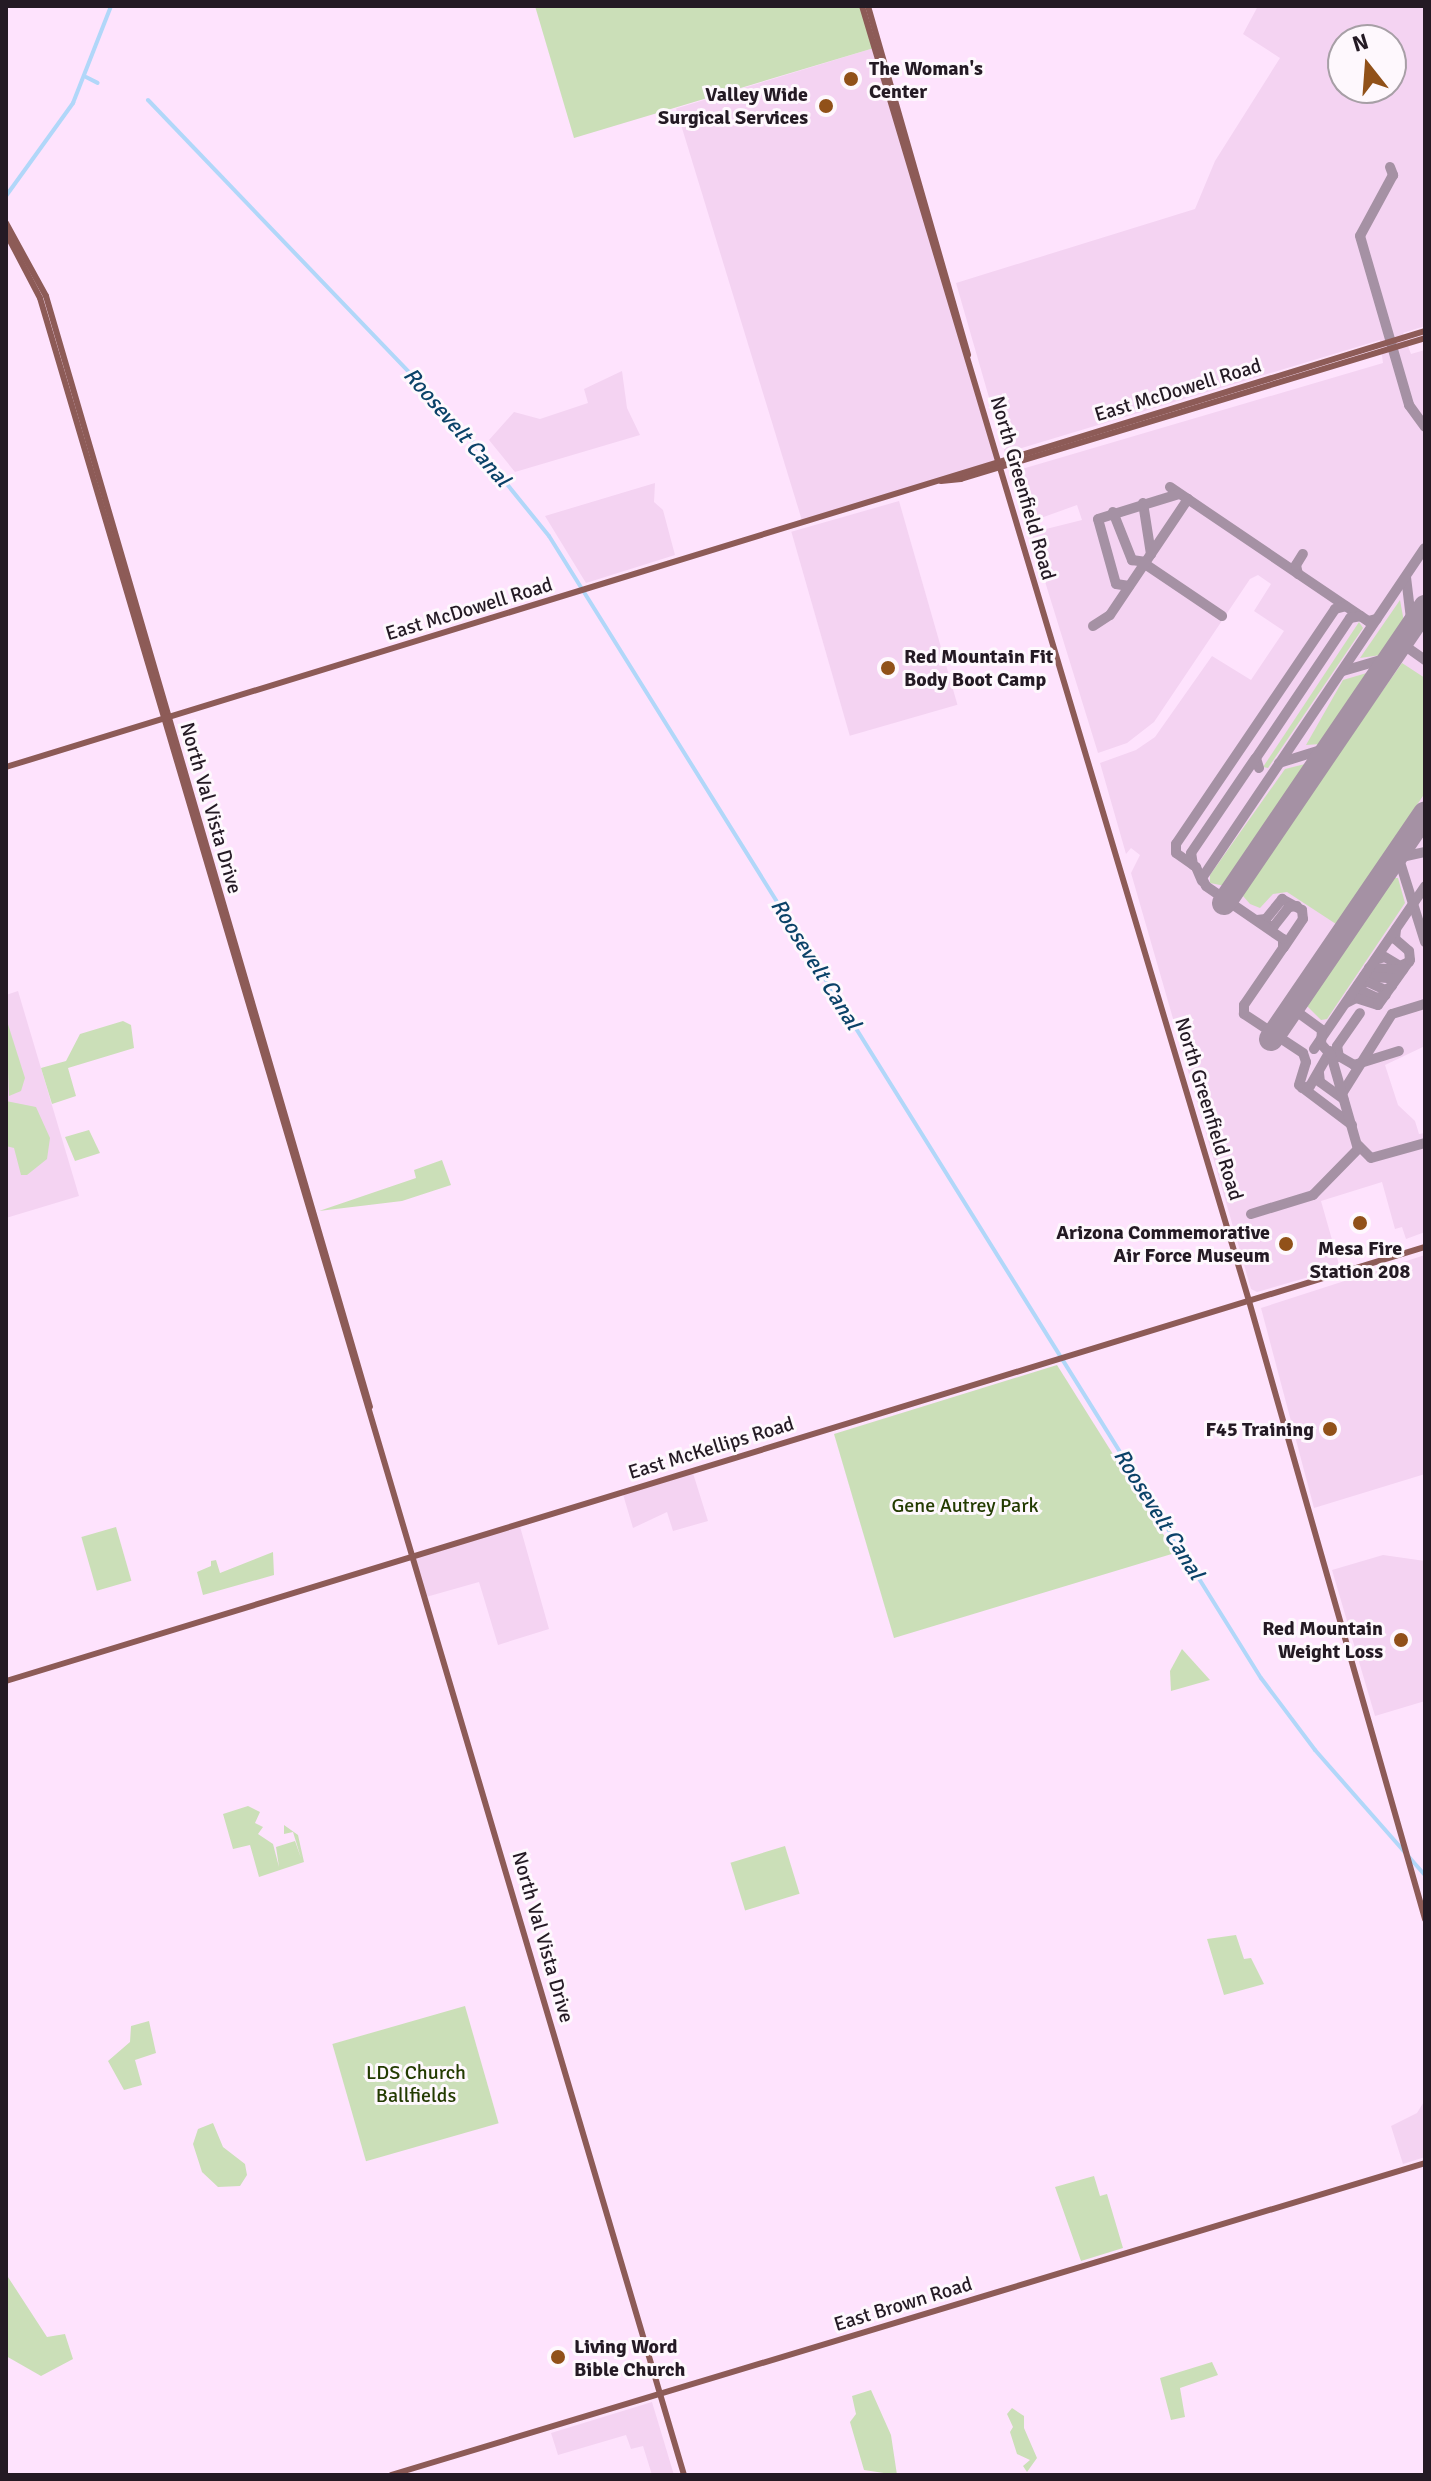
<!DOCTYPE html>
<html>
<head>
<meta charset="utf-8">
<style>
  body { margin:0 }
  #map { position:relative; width:1431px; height:2481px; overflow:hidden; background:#fee3fd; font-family:Signika,sans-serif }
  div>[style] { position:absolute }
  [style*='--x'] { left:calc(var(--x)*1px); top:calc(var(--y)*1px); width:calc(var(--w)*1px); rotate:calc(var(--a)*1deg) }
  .built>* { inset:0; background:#f4d3f2; transform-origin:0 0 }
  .green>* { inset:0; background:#cbdfb8; transform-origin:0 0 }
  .canal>* { height:4px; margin:-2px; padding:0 2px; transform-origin:2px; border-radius:2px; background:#b1d7f9 }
  .taxiway>* { height:10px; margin:-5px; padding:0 5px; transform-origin:5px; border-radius:5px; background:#a591a4 }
  .runway>* { height:24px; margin:-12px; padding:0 12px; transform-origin:12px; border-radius:12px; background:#a591a4 }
  .major>* { height:6px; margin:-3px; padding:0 3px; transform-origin:3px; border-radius:3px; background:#8d5b57 }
  .dots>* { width:22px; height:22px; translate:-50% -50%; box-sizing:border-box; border:4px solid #fef8fd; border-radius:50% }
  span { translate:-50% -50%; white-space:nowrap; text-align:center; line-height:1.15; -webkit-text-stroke:6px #fef8fd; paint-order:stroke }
  .poi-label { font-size:20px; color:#241a24; font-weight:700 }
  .left { translate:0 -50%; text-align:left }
  .right { translate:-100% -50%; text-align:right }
  .street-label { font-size:20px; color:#241a24 }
  .park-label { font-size:20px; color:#233b01 }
  .water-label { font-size:22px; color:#0b4268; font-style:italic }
  .frame { position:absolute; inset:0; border:8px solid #241a24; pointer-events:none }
  .north { position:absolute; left:1327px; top:24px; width:80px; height:80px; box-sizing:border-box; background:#fef8fd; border:2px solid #a79fa6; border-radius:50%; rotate:343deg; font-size:22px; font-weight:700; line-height:32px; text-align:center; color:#241a24 }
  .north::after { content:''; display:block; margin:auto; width:28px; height:36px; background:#915119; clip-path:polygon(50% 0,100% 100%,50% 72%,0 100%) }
</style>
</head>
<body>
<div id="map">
  <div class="built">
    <div style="clip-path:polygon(evenodd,1258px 6px,1425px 6px,1425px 326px,1403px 333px,1411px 354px,1425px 350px,1425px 1046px,1385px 1065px,1398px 1105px,1415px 1121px,1419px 1134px,1425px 1133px,1425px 1232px,1406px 1239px,1402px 1227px,1395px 1229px,1382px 1182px,1321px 1201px,1340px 1268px,1257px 1292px,1251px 1289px,1131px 873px,1140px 855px,1131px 848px,1126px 854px,1100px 763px,1136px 750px,1155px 737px,1212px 656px,1251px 680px,1284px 631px,1254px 611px,1271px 584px,1258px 575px,1250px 579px,1154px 722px,1127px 743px,1098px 753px,1030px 533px,1082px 520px,1077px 505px,1027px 523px,1012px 472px,1383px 363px,1380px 340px,1005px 453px,956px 283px,1195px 209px,1215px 161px,1280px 58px,1243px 34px,1258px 6px,1343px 40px,1391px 40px,1391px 88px,1343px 88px,1343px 40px)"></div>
    <div style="left:874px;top:48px;width:432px;height:207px;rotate:73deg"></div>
    <div style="clip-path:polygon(622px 371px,627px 408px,640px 435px,515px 472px,489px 440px,514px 412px,540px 419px,588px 403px,584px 389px)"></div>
    <div style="clip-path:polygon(655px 483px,654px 502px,663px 510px,675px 555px,586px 583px,545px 516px)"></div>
    <div style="left:899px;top:501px;width:212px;height:112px;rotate:74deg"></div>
    <div style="clip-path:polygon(18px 991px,79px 1196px,6px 1218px,6px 995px)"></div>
    <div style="clip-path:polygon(1425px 1255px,1425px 1474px,1314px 1508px,1261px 1308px)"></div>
    <div style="clip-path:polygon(692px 1470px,708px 1521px,673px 1531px,667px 1512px,633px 1528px,622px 1491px)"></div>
    <div style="clip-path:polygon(519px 1523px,549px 1629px,498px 1645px,479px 1582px,426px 1597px,414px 1554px)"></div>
    <div style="clip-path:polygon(1383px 1555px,1425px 1561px,1425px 1701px,1375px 1716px,1332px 1570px)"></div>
    <div style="clip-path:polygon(1425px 2100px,1425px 2157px,1403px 2164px,1391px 2126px,1417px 2113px)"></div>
    <div style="clip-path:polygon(652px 2402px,674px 2475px,652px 2475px,643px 2446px,631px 2449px,626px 2435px,558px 2455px,551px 2433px)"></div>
  </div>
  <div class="green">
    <div style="clip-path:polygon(535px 6px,862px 6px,874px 48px,574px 138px)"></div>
    <div style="clip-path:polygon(1400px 600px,1404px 622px,1381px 655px,1360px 658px)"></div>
    <div style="clip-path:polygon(1359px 622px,1363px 628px,1268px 768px,1263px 767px)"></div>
    <div style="clip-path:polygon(1402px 663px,1425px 678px,1425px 793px,1336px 924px,1287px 892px,1273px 894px,1260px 908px,1250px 904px,1243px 896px,1246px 885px)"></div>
    <div style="clip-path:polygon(1370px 672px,1321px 744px,1306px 745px,1343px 680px)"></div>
    <div style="clip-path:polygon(1309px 763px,1225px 886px,1210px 883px,1210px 875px,1285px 769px)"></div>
    <div style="clip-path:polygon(1393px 878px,1398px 878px,1405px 903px,1327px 1019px,1321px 1020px,1307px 1006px)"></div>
    <div style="clip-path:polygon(6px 1018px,25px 1078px,21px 1091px,9px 1096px)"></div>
    <div style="clip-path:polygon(123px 1021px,131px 1025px,134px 1048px,68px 1068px,76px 1096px,52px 1104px,41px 1068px,66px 1061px,80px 1034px)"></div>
    <div style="clip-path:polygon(6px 1101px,36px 1107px,50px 1138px,47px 1159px,27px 1175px,21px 1175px,14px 1148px,6px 1146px)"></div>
    <div style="clip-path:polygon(89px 1130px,100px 1153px,75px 1161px,65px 1137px)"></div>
    <div style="clip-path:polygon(442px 1160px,451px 1185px,402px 1201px,319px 1211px,416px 1178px,414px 1170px)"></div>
    <div style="clip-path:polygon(1057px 1365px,1175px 1553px,894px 1638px,834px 1434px)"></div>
    <div style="left:116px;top:1527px;width:56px;height:36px;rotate:74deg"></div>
    <div style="clip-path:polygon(273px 1552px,274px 1575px,203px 1595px,197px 1572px,211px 1566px,211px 1561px,216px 1560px,220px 1573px)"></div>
    <div style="clip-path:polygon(1182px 1649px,1210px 1680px,1171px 1691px,1170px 1671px)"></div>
    <div style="clip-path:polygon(248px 1806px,260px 1812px,255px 1823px,263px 1827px,258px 1834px,273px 1844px,279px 1867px,276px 1847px,295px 1841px,301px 1858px,293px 1832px,284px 1834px,284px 1825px,298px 1835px,304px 1862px,259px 1877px,250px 1845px,233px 1849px,223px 1814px)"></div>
    <div style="left:785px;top:1846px;width:50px;height:57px;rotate:73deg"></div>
    <div style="clip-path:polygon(1236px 1935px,1244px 1959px,1251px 1958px,1264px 1984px,1224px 1995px,1207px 1939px)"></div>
    <div style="left:465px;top:2006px;width:122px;height:138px;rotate:74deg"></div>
    <div style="clip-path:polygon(149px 2021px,156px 2053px,135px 2060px,142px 2085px,124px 2090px,108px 2061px,130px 2042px,131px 2026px)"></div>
    <div style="clip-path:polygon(213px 2123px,223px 2147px,245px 2164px,247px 2175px,240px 2186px,218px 2187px,202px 2172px,193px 2144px,198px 2129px)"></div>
    <div style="clip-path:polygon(1094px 2176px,1100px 2196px,1107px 2194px,1123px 2248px,1081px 2261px,1055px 2187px)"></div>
    <div style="clip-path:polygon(6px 2274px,47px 2337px,65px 2334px,73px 2359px,41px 2376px,6px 2356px)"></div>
    <div style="clip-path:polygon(1212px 2362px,1218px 2375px,1180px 2388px,1185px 2417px,1171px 2420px,1160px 2378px)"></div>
    <div style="clip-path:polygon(871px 2390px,891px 2435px,897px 2475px,864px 2470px,850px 2422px,856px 2414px,852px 2396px)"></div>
    <div style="clip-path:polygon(1012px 2408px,1024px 2416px,1024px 2428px,1037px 2458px,1027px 2472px,1023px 2466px,1030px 2460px,1017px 2454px,1010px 2432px,1013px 2427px,1007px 2414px)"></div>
  </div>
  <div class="canal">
    <div style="--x:86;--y:77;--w:13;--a:27"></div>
    <div style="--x:148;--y:100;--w:443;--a:46.2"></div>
    <div style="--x:455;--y:420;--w:149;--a:51"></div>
    <div style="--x:549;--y:536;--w:1346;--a:58.06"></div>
    <div style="--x:1261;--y:1678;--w:90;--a:53.1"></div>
    <div style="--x:1315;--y:1750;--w:167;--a:48.7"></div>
    <div style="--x:6;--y:196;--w:115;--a:-54.2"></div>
    <div style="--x:73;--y:103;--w:104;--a:-68.6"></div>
  </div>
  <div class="taxiway">
    <div style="--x:1390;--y:167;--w:9;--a:69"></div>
    <div style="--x:1393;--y:175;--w:69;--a:118.4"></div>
    <div style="--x:1360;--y:236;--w:176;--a:73.8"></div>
    <div style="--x:1409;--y:405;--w:27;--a:54"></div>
    <div style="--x:1170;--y:487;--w:239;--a:34.1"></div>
    <div style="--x:1368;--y:621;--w:9;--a:-13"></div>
    <div style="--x:1143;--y:503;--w:52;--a:81.1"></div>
    <div style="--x:1113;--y:512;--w:52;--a:68.4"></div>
    <div style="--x:1132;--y:560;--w:14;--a:8"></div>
    <div style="--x:1145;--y:564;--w:93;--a:34"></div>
    <div style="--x:1298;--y:574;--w:9;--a:-103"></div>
    <div style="--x:1296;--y:565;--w:13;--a:-58"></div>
    <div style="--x:1406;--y:577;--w:50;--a:83.2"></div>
    <div style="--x:1129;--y:586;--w:13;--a:-171"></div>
    <div style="--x:1116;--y:584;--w:67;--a:-105.5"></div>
    <div style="--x:1098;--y:519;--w:85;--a:-17.2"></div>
    <div style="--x:1093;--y:626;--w:20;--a:-33"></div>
    <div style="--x:1110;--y:615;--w:140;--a:-56.1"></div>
    <div style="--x:1407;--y:633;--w:15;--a:86"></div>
    <div style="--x:1408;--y:648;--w:21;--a:35"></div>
    <div style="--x:1343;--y:671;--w:50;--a:-16.3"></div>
    <div style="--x:1279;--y:763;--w:53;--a:-17.4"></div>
    <div style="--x:1259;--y:768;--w:10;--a:-107"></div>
    <div style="--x:1256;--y:758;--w:169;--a:-56.1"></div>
    <div style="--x:1350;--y:618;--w:11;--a:-10"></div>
    <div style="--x:1402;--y:847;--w:12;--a:104"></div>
    <div style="--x:1399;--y:859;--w:87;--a:72.6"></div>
    <div style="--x:1193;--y:865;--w:12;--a:-99"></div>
    <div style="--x:1191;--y:853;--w:114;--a:-55.8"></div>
    <div style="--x:1389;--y:865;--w:11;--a:-41"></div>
    <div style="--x:1397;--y:858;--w:29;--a:-12"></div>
    <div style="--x:1202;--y:881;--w:15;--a:-113"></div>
    <div style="--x:1196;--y:867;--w:24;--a:-145"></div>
    <div style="--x:1176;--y:853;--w:9;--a:-90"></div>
    <div style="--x:1176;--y:844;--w:284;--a:-55.9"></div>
    <div style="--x:1335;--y:609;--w:11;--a:-15"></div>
    <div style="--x:1257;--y:920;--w:9;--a:-6"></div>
    <div style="--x:1266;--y:919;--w:26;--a:-51"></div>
    <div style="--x:1282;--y:899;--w:23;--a:29"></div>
    <div style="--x:1302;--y:910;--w:9;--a:84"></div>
    <div style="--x:1303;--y:919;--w:34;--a:124"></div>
    <div style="--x:1266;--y:926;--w:8;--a:0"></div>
    <div style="--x:1274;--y:926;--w:24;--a:-52"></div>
    <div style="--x:1289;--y:907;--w:8;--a:-7"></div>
    <div style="--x:1375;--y:960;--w:10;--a:-17"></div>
    <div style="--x:1385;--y:957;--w:17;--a:31"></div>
    <div style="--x:1400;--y:966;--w:10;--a:-24"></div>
    <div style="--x:1369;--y:968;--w:34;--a:3"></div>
    <div style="--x:1364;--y:976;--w:32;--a:5"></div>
    <div style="--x:1358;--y:985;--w:10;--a:-17"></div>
    <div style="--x:1368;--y:982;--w:19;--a:25"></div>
    <div style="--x:1385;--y:990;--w:8;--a:-30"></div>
    <div style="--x:1351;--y:995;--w:10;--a:-29"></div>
    <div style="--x:1360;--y:990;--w:19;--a:25"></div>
    <div style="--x:1377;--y:998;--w:9;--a:-18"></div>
    <div style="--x:1346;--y:1003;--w:11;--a:-27"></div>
    <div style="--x:1356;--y:998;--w:23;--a:18"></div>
    <div style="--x:1378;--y:1005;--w:55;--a:-54.6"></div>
    <div style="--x:1410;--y:960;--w:9;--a:-96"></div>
    <div style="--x:1409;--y:951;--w:18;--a:-139"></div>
    <div style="--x:1395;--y:939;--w:10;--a:-84"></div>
    <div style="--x:1314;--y:1049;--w:197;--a:-55.7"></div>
    <div style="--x:1330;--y:1051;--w:28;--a:30"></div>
    <div style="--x:1354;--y:1065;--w:47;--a:-17.3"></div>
    <div style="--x:1339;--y:1057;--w:11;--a:-100"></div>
    <div style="--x:1337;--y:1046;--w:40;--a:-55.1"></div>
    <div style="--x:1319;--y:1073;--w:9;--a:84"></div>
    <div style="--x:1320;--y:1082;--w:29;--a:36"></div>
    <div style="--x:1302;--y:1088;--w:8;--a:-14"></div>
    <div style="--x:1310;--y:1086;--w:38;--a:-60"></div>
    <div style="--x:1343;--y:1092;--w:92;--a:-57.9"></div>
    <div style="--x:1392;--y:1014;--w:34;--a:-17"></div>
    <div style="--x:1352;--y:1125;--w:66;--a:-143"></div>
    <div style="--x:1299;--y:1085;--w:24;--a:-73"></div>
    <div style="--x:1306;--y:1062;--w:9;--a:-108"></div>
    <div style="--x:1303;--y:1053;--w:71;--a:-146.5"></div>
    <div style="--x:1244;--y:1014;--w:9;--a:-90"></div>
    <div style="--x:1244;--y:1005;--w:69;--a:-55.6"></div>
    <div style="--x:1283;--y:948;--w:9;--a:-90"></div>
    <div style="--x:1283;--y:939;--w:93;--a:-145.5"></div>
    <div style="--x:1206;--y:886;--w:9;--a:-117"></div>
    <div style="--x:1202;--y:878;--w:398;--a:-56"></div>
    <div style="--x:1358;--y:1145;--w:18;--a:45"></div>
    <div style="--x:1371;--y:1158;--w:56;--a:-15.5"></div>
    <div style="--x:1251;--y:1214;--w:65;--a:-17"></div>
    <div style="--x:1313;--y:1195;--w:64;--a:-45.6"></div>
    <div style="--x:1358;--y:1149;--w:98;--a:-106"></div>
    <div style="--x:1331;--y:1055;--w:15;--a:-132"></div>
    <div style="--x:1321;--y:1044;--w:14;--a:-86"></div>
    <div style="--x:1322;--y:1030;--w:37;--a:-144"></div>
  </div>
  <div class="runway">
    <div style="--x:1224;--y:903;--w:358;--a:-55.8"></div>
    <div style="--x:1271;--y:1039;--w:273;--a:-55.7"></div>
  </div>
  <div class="major">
    <div style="--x:862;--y:6;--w:1352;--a:73.36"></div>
    <div style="--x:1249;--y:1301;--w:643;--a:74.1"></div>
    <div style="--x:868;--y:6;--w:363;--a:74"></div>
    <div style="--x:6;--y:223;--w:83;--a:61.3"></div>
    <div style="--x:46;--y:296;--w:1157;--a:73.74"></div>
    <div style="--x:6;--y:233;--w:73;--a:62.4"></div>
    <div style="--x:40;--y:298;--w:2270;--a:73.52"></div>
    <div style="--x:941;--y:481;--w:20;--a:-6"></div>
    <div style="--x:961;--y:479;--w:485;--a:-16.9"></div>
    <div style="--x:6;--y:767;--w:1484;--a:-17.08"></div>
    <div style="--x:6;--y:1681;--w:1484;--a:-17.01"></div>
    <div style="--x:391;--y:2475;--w:1080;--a:-16.79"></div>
  </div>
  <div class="dots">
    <div style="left:851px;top:79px;background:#915119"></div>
    <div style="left:826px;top:106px;background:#915119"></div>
    <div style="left:888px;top:668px;background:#915119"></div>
    <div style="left:1360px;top:1223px;background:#915119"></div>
    <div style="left:1286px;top:1244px;background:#915119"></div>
    <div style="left:1330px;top:1429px;background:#915119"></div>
    <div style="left:1401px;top:1640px;background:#915119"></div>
    <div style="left:558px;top:2357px;background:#915119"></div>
  </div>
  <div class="poi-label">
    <span class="left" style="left:869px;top:80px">The Woman's<br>Center</span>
    <span class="right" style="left:808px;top:106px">Valley Wide<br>Surgical Services</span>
    <span class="left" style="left:904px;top:668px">Red Mountain Fit<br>Body Boot Camp</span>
    <span class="right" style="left:1270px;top:1244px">Arizona Commemorative<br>Air Force Museum</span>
    <span style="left:1360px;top:1260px">Mesa Fire<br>Station 208</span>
    <span class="right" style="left:1314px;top:1429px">F45 Training</span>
    <span class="right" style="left:1383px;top:1640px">Red Mountain<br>Weight Loss</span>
    <span class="left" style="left:574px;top:2358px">Living Word<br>Bible Church</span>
  </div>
  <div class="street-label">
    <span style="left:1178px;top:390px;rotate:-17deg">East McDowell Road</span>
    <span style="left:1023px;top:488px;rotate:74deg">North Greenfield Road</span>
    <span style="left:469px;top:609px;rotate:-17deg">East McDowell Road</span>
    <span style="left:211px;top:808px;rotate:74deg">North Val Vista Drive</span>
    <span style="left:1209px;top:1109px;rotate:73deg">North Greenfield Road</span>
    <span style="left:711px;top:1448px;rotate:-17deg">East McKellips Road</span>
    <span style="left:543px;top:1937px;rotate:74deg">North Val Vista Drive</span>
    <span style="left:903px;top:2304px;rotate:-17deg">East Brown Road</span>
  </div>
  <div class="park-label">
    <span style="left:965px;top:1505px">Gene Autrey Park</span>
    <span style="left:416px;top:2084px">LDS Church<br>Ballfields</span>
  </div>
  <div class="water-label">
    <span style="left:457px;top:427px;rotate:49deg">Roosevelt Canal</span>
    <span style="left:816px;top:964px;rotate:58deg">Roosevelt Canal</span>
    <span style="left:1159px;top:1514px;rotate:58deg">Roosevelt Canal</span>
  </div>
  <div class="frame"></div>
  <div class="north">N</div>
</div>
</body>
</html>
